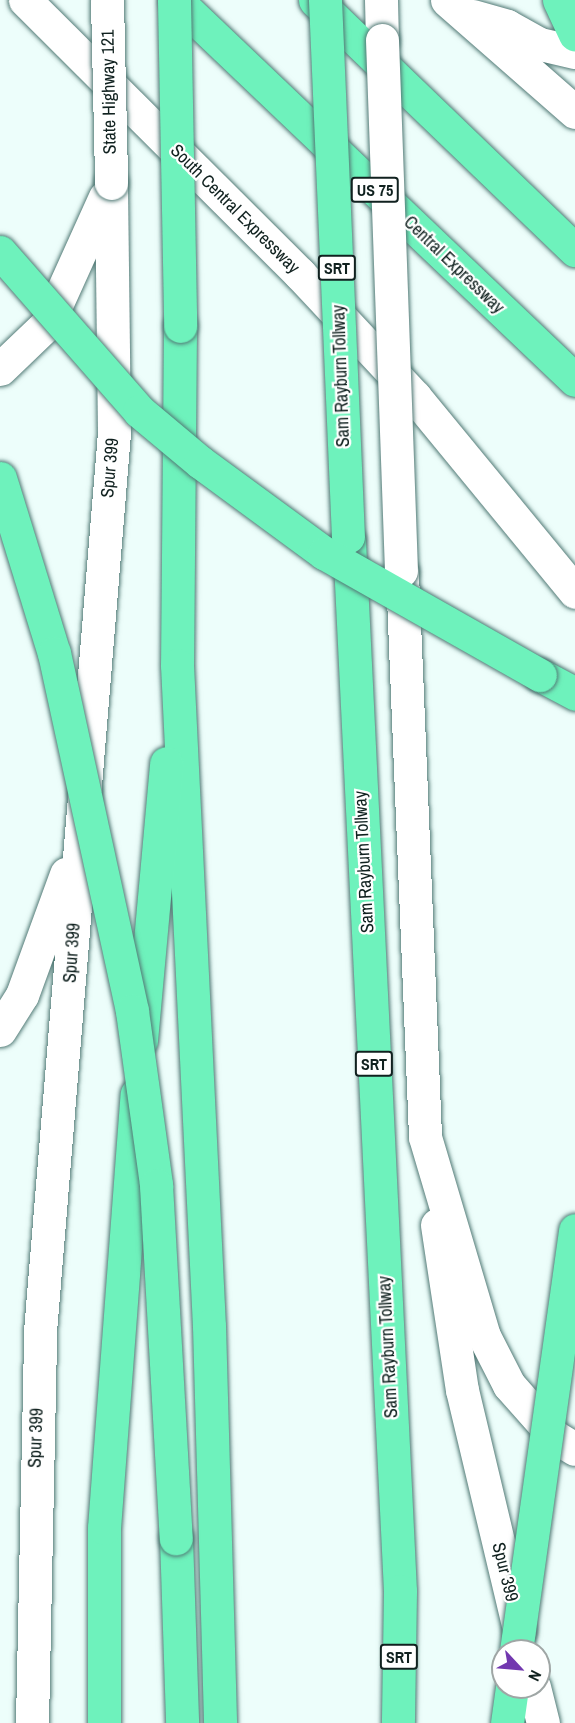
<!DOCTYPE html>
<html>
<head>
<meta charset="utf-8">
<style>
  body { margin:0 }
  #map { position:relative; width:575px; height:1723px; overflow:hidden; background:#edfefb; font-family:"Archivo Narrow",sans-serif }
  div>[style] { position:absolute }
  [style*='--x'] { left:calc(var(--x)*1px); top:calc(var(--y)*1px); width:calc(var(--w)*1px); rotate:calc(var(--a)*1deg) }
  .roads { filter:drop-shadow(0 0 2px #527a76) drop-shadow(0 0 2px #527a76) }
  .secondary>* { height:33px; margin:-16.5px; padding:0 16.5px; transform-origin:16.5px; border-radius:16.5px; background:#fff }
  .highway>* { height:33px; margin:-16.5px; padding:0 16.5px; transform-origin:16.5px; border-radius:16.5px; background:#6ef2bc }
  .bridges { filter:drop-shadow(0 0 2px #527a76) drop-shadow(0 0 2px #527a76) }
  .secondary-bridge>* { height:33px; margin:-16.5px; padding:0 16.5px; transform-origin:16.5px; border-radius:16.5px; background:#fff }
  .highway-bridge>* { height:33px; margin:-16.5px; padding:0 16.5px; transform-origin:16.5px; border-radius:16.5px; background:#6ef2bc }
  span { translate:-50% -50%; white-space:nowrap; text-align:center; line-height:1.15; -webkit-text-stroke:4.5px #fff; paint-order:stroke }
  .shield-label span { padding:2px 4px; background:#fff; border:2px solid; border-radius:4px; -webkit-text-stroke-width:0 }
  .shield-label { font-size:16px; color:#10211f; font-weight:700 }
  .street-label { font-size:18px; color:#10211f }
  .north { position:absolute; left:491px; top:1639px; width:60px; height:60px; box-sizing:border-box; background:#fff; border:2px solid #9fa6a5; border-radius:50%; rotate:116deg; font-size:16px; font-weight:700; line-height:24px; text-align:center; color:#10211f }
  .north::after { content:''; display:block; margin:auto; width:21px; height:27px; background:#7238af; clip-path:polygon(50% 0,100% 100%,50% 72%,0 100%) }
</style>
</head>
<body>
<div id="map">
  <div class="roads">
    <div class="secondary">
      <div style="--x:25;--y:0;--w:388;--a:44.9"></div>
      <div style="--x:300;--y:274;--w:168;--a:46.9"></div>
      <div style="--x:415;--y:397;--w:252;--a:50.6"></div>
      <div style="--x:381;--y:0;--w:40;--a:88.6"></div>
      <div style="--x:447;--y:0;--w:170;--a:41.2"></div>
      <div style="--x:473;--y:16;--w:35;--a:16"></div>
      <div style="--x:507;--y:26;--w:38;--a:29"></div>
      <div style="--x:540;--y:44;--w:36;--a:13"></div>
      <div style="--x:0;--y:369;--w:66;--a:-43.8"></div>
      <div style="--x:48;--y:323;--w:138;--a:-65.7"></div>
      <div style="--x:402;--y:573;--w:564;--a:87.66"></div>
      <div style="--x:425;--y:1137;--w:208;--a:73.5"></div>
      <div style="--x:484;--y:1336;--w:55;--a:63"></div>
      <div style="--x:509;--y:1385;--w:69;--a:48.5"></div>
      <div style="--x:555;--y:1437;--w:23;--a:31"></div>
      <div style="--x:0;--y:1030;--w:41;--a:-57.8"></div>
      <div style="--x:22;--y:995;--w:129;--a:-70"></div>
      <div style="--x:437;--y:1225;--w:167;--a:81.4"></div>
      <div style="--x:462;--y:1390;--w:247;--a:76.6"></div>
      <div style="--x:534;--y:1687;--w:37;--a:76"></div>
      <div style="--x:32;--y:1723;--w:392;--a:-88.8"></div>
      <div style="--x:40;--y:1331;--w:902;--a:-85.29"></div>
      <div style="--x:114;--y:432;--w:249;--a:-90.7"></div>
    </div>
    <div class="highway">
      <div style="--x:176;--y:0;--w:551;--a:43.6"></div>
      <div style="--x:315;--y:0;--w:361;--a:43.9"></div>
      <div style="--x:559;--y:0;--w:38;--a:65"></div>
      <div style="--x:180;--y:326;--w:339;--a:90.5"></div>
      <div style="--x:177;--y:665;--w:662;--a:87.23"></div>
      <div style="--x:209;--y:1326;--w:397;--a:88.4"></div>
      <div style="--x:349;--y:541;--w:1051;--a:87.22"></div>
      <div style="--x:400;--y:1591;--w:132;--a:90.9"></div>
      <div style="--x:540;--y:675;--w:40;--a:28"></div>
      <div style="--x:141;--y:1040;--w:278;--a:-84.8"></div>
      <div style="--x:176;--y:1538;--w:185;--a:88.1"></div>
      <div style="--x:104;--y:1723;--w:195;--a:-90"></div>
      <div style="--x:104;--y:1528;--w:435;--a:-85.7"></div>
      <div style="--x:507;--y:1723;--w:36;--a:-82"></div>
    </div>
  </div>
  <div class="bridges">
    <div class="secondary-bridge">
      <div style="--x:107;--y:0;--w:183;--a:88.7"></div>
      <div style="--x:382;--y:40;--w:531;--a:87.95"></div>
    </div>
    <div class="highway-bridge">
      <div style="--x:174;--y:0;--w:326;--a:88.9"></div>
      <div style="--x:325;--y:0;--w:537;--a:87.55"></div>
      <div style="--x:0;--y:252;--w:211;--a:48.8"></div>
      <div style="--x:139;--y:411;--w:80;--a:39.9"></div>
      <div style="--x:200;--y:462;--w:154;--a:36.3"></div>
      <div style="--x:324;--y:553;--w:248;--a:29.5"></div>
      <div style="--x:0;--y:478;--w:183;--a:72.9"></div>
      <div style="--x:54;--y:653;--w:366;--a:77.7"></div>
      <div style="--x:132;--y:1011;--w:176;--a:82.1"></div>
      <div style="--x:156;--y:1185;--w:354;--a:86.8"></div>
      <div style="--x:516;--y:1651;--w:425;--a:-82"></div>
    </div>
  </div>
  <div class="shield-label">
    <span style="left:375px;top:190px">US 75</span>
    <span style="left:337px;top:268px">SRT</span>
    <span style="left:374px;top:1064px">SRT</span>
    <span style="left:399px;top:1657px">SRT</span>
  </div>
  <div class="street-label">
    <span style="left:109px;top:92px;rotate:-91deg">State Highway 121</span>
    <span style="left:235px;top:209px;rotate:45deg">South Central Expressway</span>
    <span style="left:454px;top:265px;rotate:44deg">Central Expressway</span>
    <span style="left:341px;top:376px;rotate:-92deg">Sam Rayburn Tollway</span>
    <span style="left:110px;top:468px;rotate:-85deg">Spur 399</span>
    <span style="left:364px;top:862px;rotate:-93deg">Sam Rayburn Tollway</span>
    <span style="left:72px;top:953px;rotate:-86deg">Spur 399</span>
    <span style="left:388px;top:1347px;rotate:-93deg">Sam Rayburn Tollway</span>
    <span style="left:36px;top:1438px;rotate:-88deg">Spur 399</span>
    <span style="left:505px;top:1572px;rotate:76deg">Spur 399</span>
  </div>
  <div class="north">N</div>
</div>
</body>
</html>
